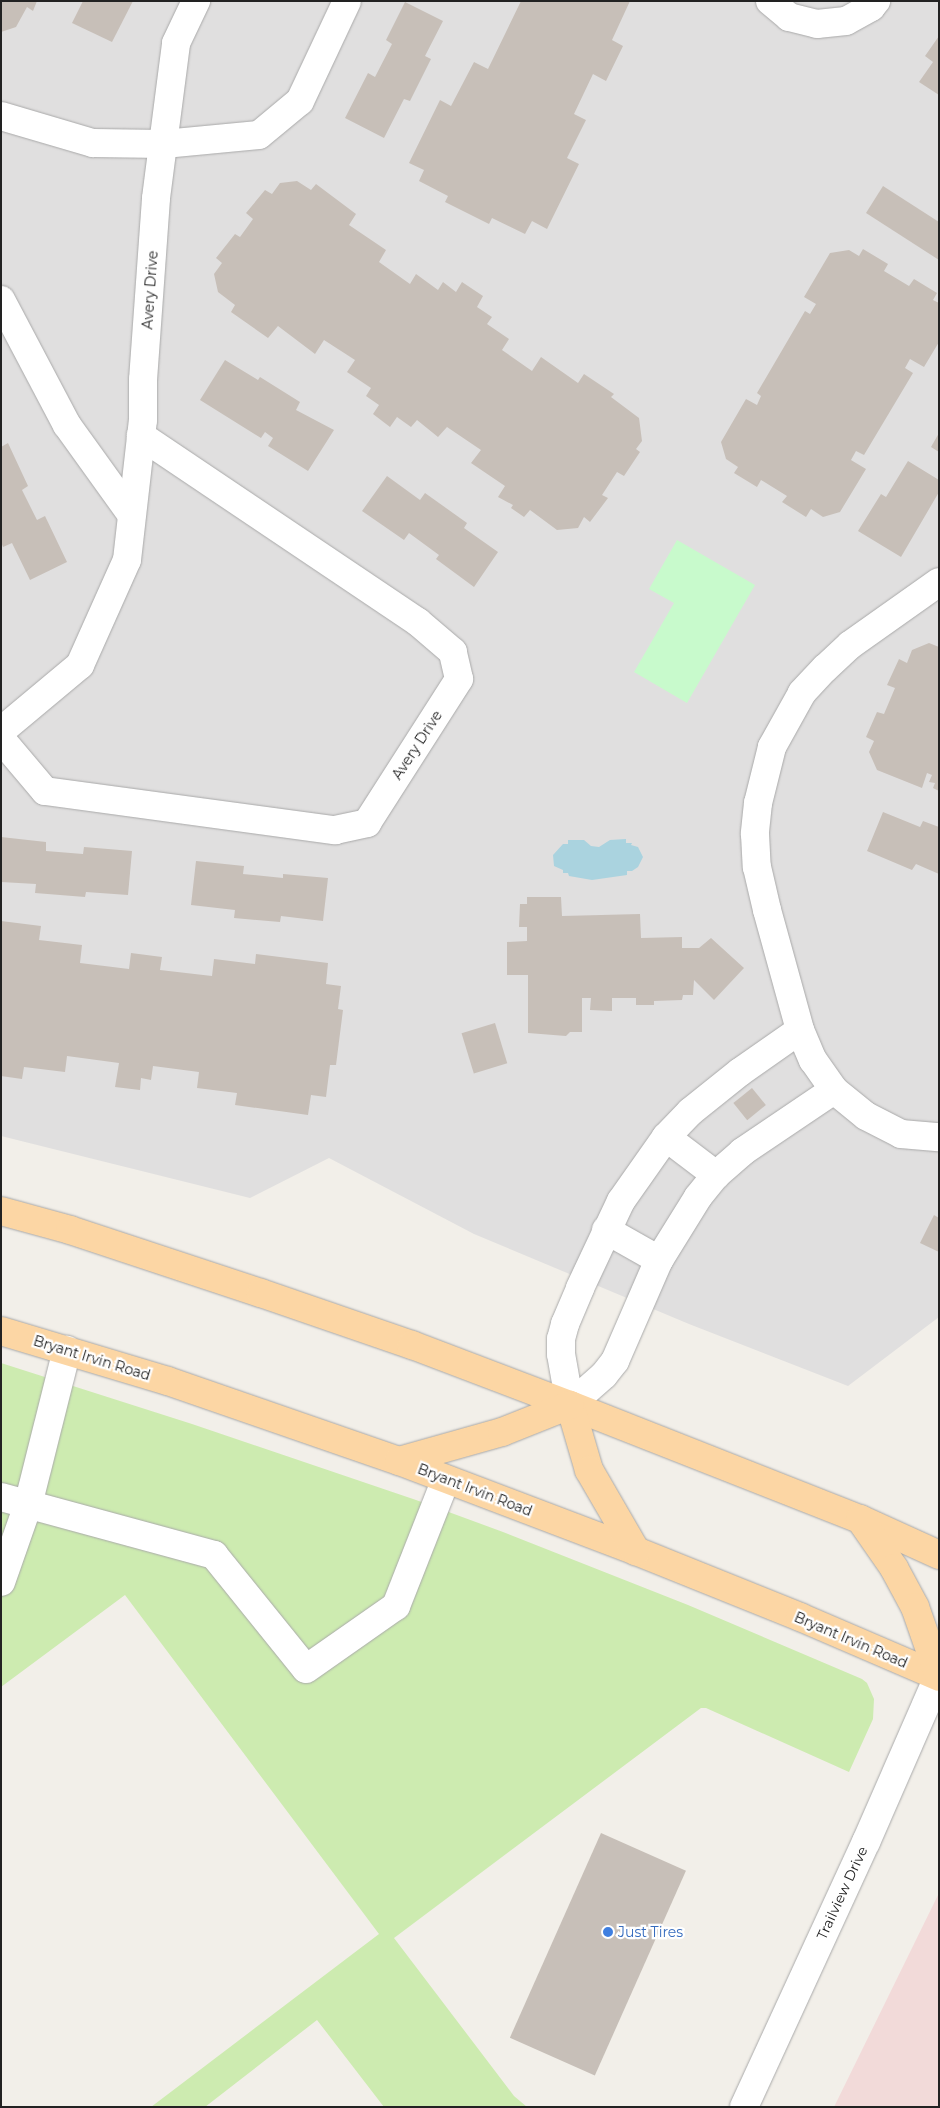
<!DOCTYPE html>
<html>
<head>
<meta charset="utf-8">
<style>
  body { margin:0 }
  #map { position:relative; width:940px; height:2108px; overflow:hidden; background:#f2efe9; font-family:Montserrat,sans-serif }
  div>[style] { position:absolute }
  [style*='--x'] { left:calc(var(--x)*1px); top:calc(var(--y)*1px); width:calc(var(--w)*1px); rotate:calc(var(--a)*1deg) }
  .residential>* { inset:0; background:#e0dfdf }
  .commercial>* { inset:0; background:#f2dad9 }
  .grass>* { inset:0; background:#cdebb0 }
  .park>* { inset:0; background:#c8facc }
  .water>* { inset:0; background:#aad3df }
  .building>* { inset:0; background:#c7bfb8; transform-origin:0 0 }
  .roads { filter:drop-shadow(0 0 1px #a9a9a9) drop-shadow(0 0 1px #a9a9a9) }
  .minor>* { height:28px; margin:-14px; padding:0 14px; transform-origin:14px; border-radius:14px; background:#fff }
  .major>* { height:28px; margin:-14px; padding:0 14px; transform-origin:14px; border-radius:14px; background:#fcd6a4 }
  .dots>* { width:14px; height:14px; translate:-50% -50%; box-sizing:border-box; border:2px solid #fff; border-radius:50% }
  span { translate:-50% -50%; white-space:nowrap; text-align:center; line-height:1.15; -webkit-text-stroke:4.5px #fff; paint-order:stroke }
  .street-label { font-size:14px; color:#222 }
  .shop-label { font-size:14px; color:#366cbe }
  .left { translate:0 -50%; text-align:left }
  .frame { position:absolute; inset:0; border:2px solid #222; pointer-events:none }
</style>
</head>
<body>
<div id="map">
  <div class="residential">
    <div style="clip-path:polygon(1px 1px,939px 1px,939px 1317px,848px 1386px,689px 1324px,474px 1234px,329px 1158px,250px 1198px,1px 1136px)"></div>
  </div>
  <div class="commercial">
    <div style="clip-path:polygon(939px 1893px,939px 2107px,834px 2107px)"></div>
  </div>
  <div class="grass">
    <div style="clip-path:polygon(1px 1363px,192px 1424px,416px 1500px,503px 1532px,688px 1605px,862px 1679px,867px 1683px,874px 1699px,873px 1719px,849px 1772px,706px 1708px,701px 1708px,394px 1938px,514px 2096px,527px 2107px,384px 2107px,317px 2020px,205px 2107px,151px 2107px,379px 1934px,125px 1595px,1px 1687px)"></div>
  </div>
  <div class="park">
    <div style="clip-path:polygon(677px 540px,755px 585px,687px 703px,634px 672px,674px 603px,649px 589px)"></div>
  </div>
  <div class="water">
    <div style="clip-path:polygon(626px 839px,626px 843px,632px 843px,631px 845px,638px 847px,643px 857px,638px 867px,632px 871px,627px 871px,627px 875px,592px 880px,569px 876px,568px 873px,563px 873px,563px 870px,554px 866px,553px 855px,563px 844px,568px 844px,568px 840px,584px 840px,591px 846px,599px 847px,610px 840px)"></div>
  </div>
  <div class="building">
    <div style="clip-path:polygon(1px 1px,37px 1px,33px 11px,27px 7px,16px 27px,1px 32px)"></div>
    <div style="clip-path:polygon(83px 1px,133px 1px,112px 42px,72px 23px)"></div>
    <div style="clip-path:polygon(521px 1px,630px 1px,612px 40px,623px 46px,606px 81px,593px 74px,574px 114px,586px 120px,567px 158px,579px 164px,547px 229px,532px 221px,525px 234px,492px 218px,489px 224px,445px 202px,448px 196px,419px 181px,424px 170px,409px 163px,440px 100px,451px 106px,474px 62px,488px 69px)"></div>
    <div style="clip-path:polygon(405px 2px,443px 21px,425px 56px,431px 59px,410px 101px,404px 99px,384px 138px,345px 118px,368px 73px,375px 77px,392px 44px,386px 40px)"></div>
    <div style="clip-path:polygon(939px 36px,939px 95px,919px 82px,933px 62px,925px 56px)"></div>
    <div style="clip-path:polygon(297px 181px,311px 190px,316px 184px,356px 214px,349px 225px,386px 250px,379px 262px,410px 284px,416px 274px,438px 290px,443px 282px,456px 292px,462px 282px,483px 296px,477px 307px,492px 317px,487px 324px,509px 339px,502px 350px,532px 371px,541px 357px,578px 383px,584px 374px,614px 394px,611px 397px,639px 418px,642px 441px,636px 449px,640px 452px,624px 476px,617px 472px,602px 495px,608px 498px,590px 522px,584px 517px,578px 528px,557px 530px,530px 510px,524px 517px,511px 508px,513px 505px,498px 497px,505px 486px,471px 463px,481px 450px,447px 427px,438px 437px,417px 420px,411px 427px,397px 417px,390px 427px,373px 414px,379px 405px,366px 396px,371px 388px,347px 372px,355px 360px,324px 340px,315px 354px,278px 326px,268px 338px,231px 312px,235px 305px,218px 292px,214px 274px,222px 263px,216px 258px,235px 234px,240px 237px,253px 219px,246px 213px,265px 190px,272px 194px,280px 183px)"></div>
    <div style="clip-path:polygon(883px 186px,939px 222px,939px 260px,866px 213px)"></div>
    <div style="clip-path:polygon(863px 249px,888px 264px,884px 271px,909px 286px,914px 279px,937px 293px,933px 300px,939px 303px,939px 342px,924px 367px,910px 359px,905px 368px,913px 373px,864px 455px,856px 451px,851px 460px,866px 469px,840px 512px,823px 517px,811px 509px,806px 517px,782px 502px,787px 496px,761px 480px,757px 487px,734px 473px,738px 467px,726px 459px,721px 442px,746px 399px,757px 405px,761px 396px,757px 393px,805px 311px,810px 314px,816px 304px,804px 297px,830px 253px,849px 250px,859px 256px)"></div>
    <div style="clip-path:polygon(225px 360px,258px 380px,260px 377px,300px 402px,296px 410px,334px 430px,308px 471px,268px 446px,273px 438px,265px 432px,261px 438px,200px 400px)"></div>
    <div style="clip-path:polygon(939px 433px,939px 452px,931px 447px)"></div>
    <div style="clip-path:polygon(8px 443px,28px 486px,22px 490px,37px 520px,45px 516px,67px 562px,30px 580px,12px 543px,3px 547px,1px 542px,1px 447px)"></div>
    <div style="clip-path:polygon(908px 461px,939px 480px,939px 492px,901px 557px,858px 531px,881px 494px,886px 497px)"></div>
    <div style="clip-path:polygon(387px 476px,420px 500px,425px 493px,467px 523px,464px 528px,498px 552px,474px 587px,436px 559px,439px 555px,409px 533px,404px 540px,362px 511px)"></div>
    <div style="clip-path:polygon(929px 643px,939px 647px,939px 791px,933px 788px,935px 783px,929px 782px,932px 775px,927px 773px,922px 788px,877px 770px,869px 752px,874px 741px,866px 737px,877px 712px,884px 714px,895px 688px,887px 685px,899px 659px,907px 663px,912px 650px)"></div>
    <div style="clip-path:polygon(883px 812px,920px 827px,923px 821px,939px 827px,939px 874px,916px 864px,912px 870px,867px 851px)"></div>
    <div style="clip-path:polygon(1px 837px,46px 842px,46px 851px,83px 854px,84px 847px,132px 851px,128px 895px,86px 892px,85px 897px,35px 893px,36px 884px,1px 882px)"></div>
    <div style="clip-path:polygon(196px 861px,244px 866px,243px 874px,283px 878px,283px 874px,328px 878px,323px 921px,281px 916px,280px 922px,234px 918px,235px 910px,191px 905px)"></div>
    <div style="clip-path:polygon(527px 897px,561px 897px,562px 916px,640px 914px,641px 938px,682px 937px,682px 948px,699px 948px,711px 938px,744px 968px,714px 1000px,694px 980px,693px 995px,683px 995px,682px 1000px,654px 1001px,654px 1005px,636px 1005px,636px 998px,612px 998px,612px 1011px,590px 1010px,591px 998px,582px 998px,582px 1032px,570px 1032px,566px 1036px,528px 1033px,528px 975px,507px 975px,507px 942px,527px 941px,527px 927px,519px 927px,520px 904px,527px 904px)"></div>
    <div style="clip-path:polygon(1px 921px,41px 926px,39px 940px,82px 945px,80px 963px,129px 969px,131px 953px,162px 957px,160px 970px,212px 976px,214px 959px,255px 964px,256px 954px,328px 963px,326px 984px,341px 986px,338px 1009px,343px 1010px,336px 1065px,330px 1065px,326px 1097px,311px 1095px,308px 1115px,235px 1105px,237px 1093px,197px 1088px,199px 1072px,153px 1066px,151px 1080px,141px 1078px,140px 1090px,115px 1087px,119px 1063px,67px 1056px,65px 1072px,24px 1067px,22px 1079px,1px 1076px)"></div>
    <div style="left:495px;top:1023px;width:42px;height:35px;rotate:73deg"></div>
    <div style="left:752px;top:1088px;width:22px;height:24px;rotate:51deg"></div>
    <div style="clip-path:polygon(934px 1215px,939px 1218px,939px 1252px,920px 1243px)"></div>
    <div style="left:601px;top:1833px;width:93px;height:224px;rotate:24deg"></div>
  </div>
  <div class="roads">
    <div class="minor">
      <div style="--x:770;--y:1;--w:25;--a:40"></div>
      <div style="--x:789;--y:17;--w:29;--a:14"></div>
      <div style="--x:817;--y:24;--w:29;--a:-6"></div>
      <div style="--x:846;--y:21;--w:29;--a:-29"></div>
      <div style="--x:871;--y:7;--w:8;--a:-50"></div>
      <div style="--x:1;--y:116;--w:96;--a:16.4"></div>
      <div style="--x:93;--y:143;--w:71;--a:0.8"></div>
      <div style="--x:164;--y:144;--w:95;--a:-5.4"></div>
      <div style="--x:259;--y:135;--w:53;--a:-39.7"></div>
      <div style="--x:300;--y:101;--w:110;--a:-64.8"></div>
      <div style="--x:1;--y:300;--w:141;--a:62.2"></div>
      <div style="--x:67;--y:425;--w:110;--a:54.3"></div>
      <div style="--x:939;--y:582;--w:109;--a:144.7"></div>
      <div style="--x:850;--y:645;--w:34;--a:137"></div>
      <div style="--x:825;--y:668;--w:34;--a:133"></div>
      <div style="--x:802;--y:693;--w:62;--a:119.1"></div>
      <div style="--x:772;--y:747;--w:58;--a:104"></div>
      <div style="--x:758;--y:803;--w:31;--a:96"></div>
      <div style="--x:755;--y:834;--w:33;--a:87"></div>
      <div style="--x:757;--y:867;--w:44;--a:76.9"></div>
      <div style="--x:767;--y:910;--w:124;--a:74.6"></div>
      <div style="--x:800;--y:1030;--w:33;--a:67"></div>
      <div style="--x:813;--y:1060;--w:37;--a:55"></div>
      <div style="--x:834;--y:1090;--w:41;--a:39.1"></div>
      <div style="--x:866;--y:1116;--w:39;--a:27"></div>
      <div style="--x:901;--y:1134;--w:38;--a:5"></div>
      <div style="--x:1;--y:731;--w:103;--a:-39.9"></div>
      <div style="--x:80;--y:665;--w:115;--a:-65.9"></div>
      <div style="--x:127;--y:560;--w:141;--a:-83.5"></div>
      <div style="--x:143;--y:420;--w:40;--a:-90"></div>
      <div style="--x:143;--y:380;--w:182;--a:-85.9"></div>
      <div style="--x:156;--y:198;--w:156;--a:-82.6"></div>
      <div style="--x:176;--y:43;--w:47;--a:-64.5"></div>
      <div style="--x:1;--y:739;--w:68;--a:49.8"></div>
      <div style="--x:45;--y:791;--w:293;--a:7.7"></div>
      <div style="--x:335;--y:830;--w:33;--a:-12"></div>
      <div style="--x:367;--y:823;--w:171;--a:-57.4"></div>
      <div style="--x:459;--y:679;--w:28;--a:-103"></div>
      <div style="--x:453;--y:652;--w:46;--a:-139.4"></div>
      <div style="--x:418;--y:622;--w:334;--a:-146.1"></div>
      <div style="--x:666;--y:1137;--w:63;--a:37.2"></div>
      <div style="--x:606;--y:1230;--w:61;--a:29.5"></div>
      <div style="--x:570;--y:1405;--w:52;--a:-100"></div>
      <div style="--x:561;--y:1354;--w:15;--a:-90"></div>
      <div style="--x:561;--y:1339;--w:16;--a:-75"></div>
      <div style="--x:565;--y:1324;--w:39;--a:-67"></div>
      <div style="--x:580;--y:1288;--w:96;--a:-64.8"></div>
      <div style="--x:621;--y:1201;--w:78;--a:-54.9"></div>
      <div style="--x:666;--y:1137;--w:35;--a:-46"></div>
      <div style="--x:690;--y:1112;--w:64;--a:-38.7"></div>
      <div style="--x:740;--y:1072;--w:73;--a:-35"></div>
      <div style="--x:570;--y:1405;--w:45;--a:-41.4"></div>
      <div style="--x:604;--y:1375;--w:18;--a:-52"></div>
      <div style="--x:615;--y:1361;--w:110;--a:-66.5"></div>
      <div style="--x:659;--y:1260;--w:74;--a:-58.2"></div>
      <div style="--x:698;--y:1197;--w:28;--a:-51"></div>
      <div style="--x:716;--y:1175;--w:35;--a:-41"></div>
      <div style="--x:742;--y:1152;--w:111;--a:-34"></div>
      <div style="--x:1;--y:1497;--w:221;--a:15.2"></div>
      <div style="--x:214;--y:1555;--w:146;--a:51.1"></div>
      <div style="--x:306;--y:1669;--w:110;--a:-35"></div>
      <div style="--x:396;--y:1606;--w:136;--a:-68.5"></div>
      <div style="--x:1;--y:1582;--w:82;--a:-70.7"></div>
      <div style="--x:28;--y:1505;--w:160;--a:-75.9"></div>
      <div style="--x:744;--y:2107;--w:292;--a:-65.3"></div>
      <div style="--x:866;--y:1842;--w:180;--a:-66.4"></div>
    </div>
    <div class="major">
      <div style="--x:1;--y:1211;--w:72;--a:15.4"></div>
      <div style="--x:70;--y:1230;--w:201;--a:18.3"></div>
      <div style="--x:261;--y:1293;--w:160;--a:19"></div>
      <div style="--x:412;--y:1345;--w:169;--a:20.8"></div>
      <div style="--x:570;--y:1405;--w:312;--a:21.5"></div>
      <div style="--x:860;--y:1519;--w:87;--a:24.5"></div>
      <div style="--x:1;--y:1331;--w:174;--a:16.7"></div>
      <div style="--x:168;--y:1381;--w:244;--a:19.1"></div>
      <div style="--x:399;--y:1461;--w:254;--a:20.8"></div>
      <div style="--x:636;--y:1551;--w:177;--a:21.9"></div>
      <div style="--x:800;--y:1617;--w:151;--a:23.3"></div>
      <div style="--x:570;--y:1405;--w:68;--a:73.7"></div>
      <div style="--x:589;--y:1470;--w:94;--a:59.9"></div>
      <div style="--x:399;--y:1461;--w:107;--a:-15.7"></div>
      <div style="--x:502;--y:1432;--w:73;--a:-21.7"></div>
      <div style="--x:860;--y:1519;--w:60;--a:55.2"></div>
      <div style="--x:894;--y:1568;--w:44;--a:61.7"></div>
      <div style="--x:915;--y:1607;--w:73;--a:70.8"></div>
    </div>
  </div>
  <div class="dots">
    <div style="left:608px;top:1932px;background:#3f7fe0"></div>
  </div>
  <div class="street-label">
    <span style="left:150px;top:290px;rotate:-86deg">Avery Drive</span>
    <span style="left:417px;top:745px;rotate:-57deg">Avery Drive</span>
    <span style="left:92px;top:1358px;rotate:17deg">Bryant Irvin Road</span>
    <span style="left:475px;top:1490px;rotate:21deg">Bryant Irvin Road</span>
    <span style="left:851px;top:1640px;rotate:23deg">Bryant Irvin Road</span>
    <span style="left:842px;top:1893px;rotate:-65deg">Trailview Drive</span>
  </div>
  <div class="shop-label">
    <span class="left" style="left:618px;top:1932px">Just Tires</span>
  </div>
  <div class="frame"></div>
</div>
</body>
</html>
